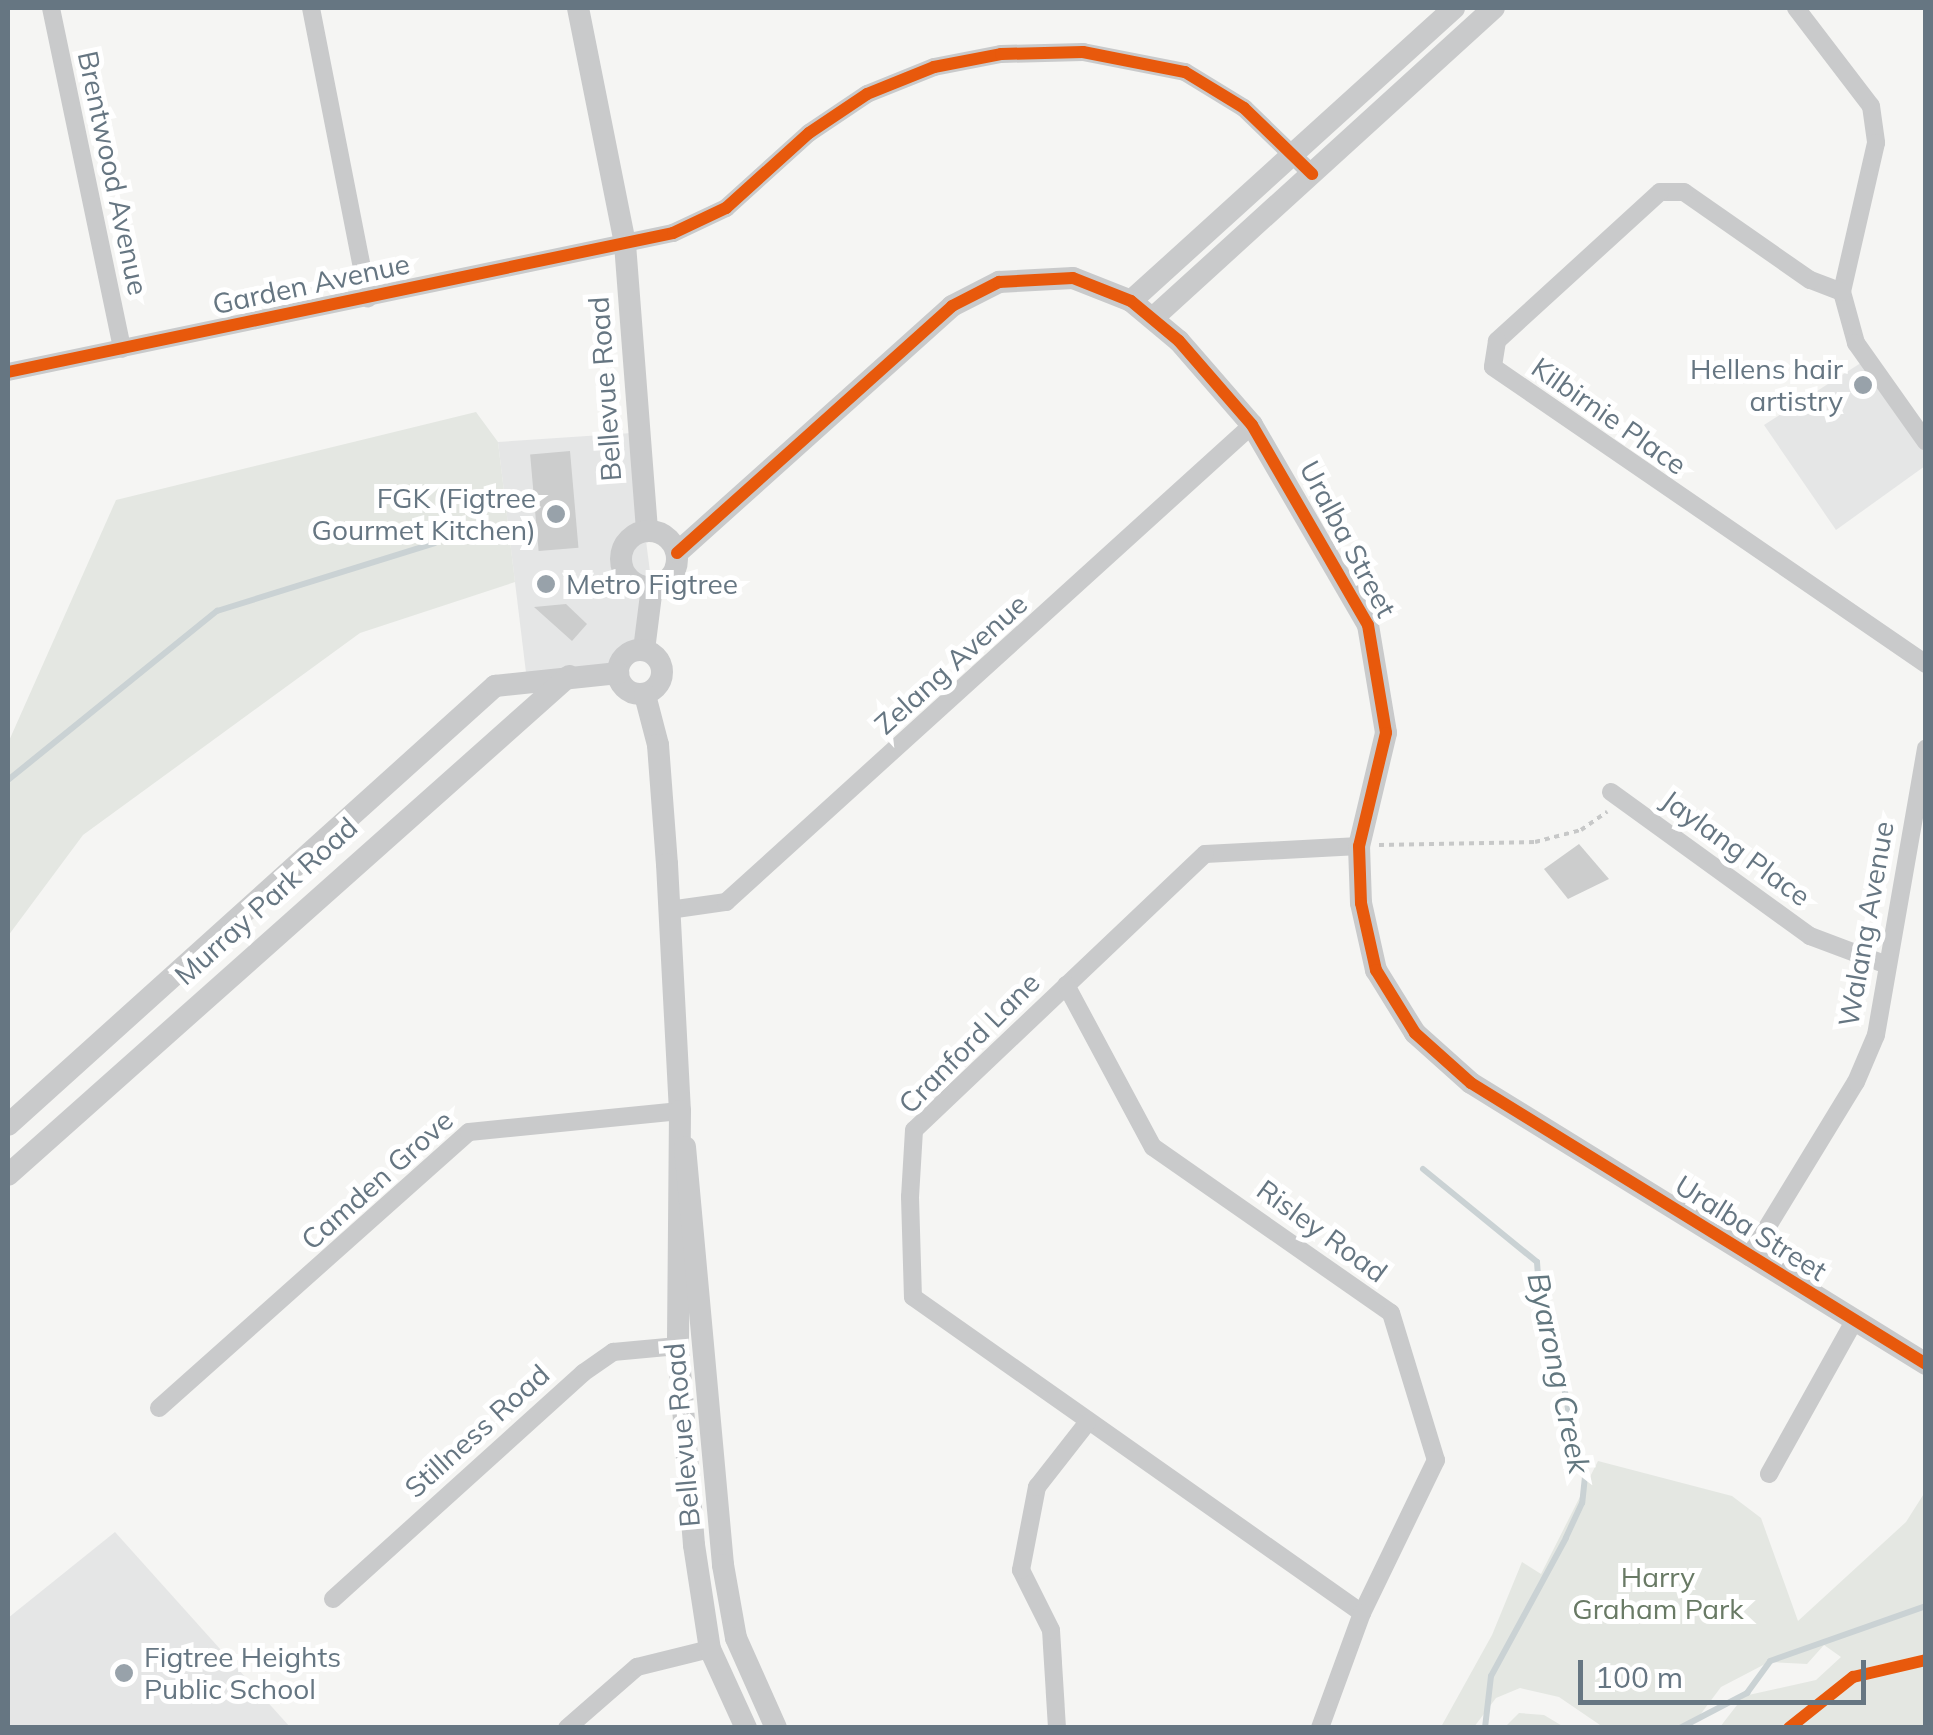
<!DOCTYPE html>
<html>
<head>
<meta charset="utf-8">
<style>
  body { margin:0 }
  #map { position:relative; width:1933px; height:1735px; overflow:hidden; background:#f5f5f3; font-family:Mulish,sans-serif }
  div>[style] { position:absolute }
  [style*='--x'] { left:calc(var(--x)*1px); top:calc(var(--y)*1px); width:calc(var(--w)*1px); rotate:calc(var(--a)*1deg) }
  .built>* { inset:0; background:#e5e6e6 }
  .green>* { inset:0; background:#e4e7e2 }
  .stream>* { height:6px; margin:-3px; padding:0 3px; transform-origin:3px; border-radius:3px; background:#cad2d4 }
  .building>* { inset:0; background:#cccdcd; transform-origin:0 0 }
  .path>* { height:4px; margin-top:-2px; transform-origin:0; background:repeating-linear-gradient(90deg,#c7c8c8 0 5px,transparent 0 10px) }
  .minor>* { height:18px; margin:-9px; padding:0 9px; transform-origin:9px; border-radius:9px; background:#c9cacb }
  .tertiary>* { height:22px; margin:-11px; padding:0 11px; transform-origin:11px; border-radius:11px; background:#c9cacb }
  .tertiary>.ring { margin:-11px; padding:0; box-sizing:content-box; background:none; border:22px solid #c9cacb; border-radius:50% }
  .cycleway>* { height:12px; margin:-6px; padding:0 6px; transform-origin:6px; border-radius:6px; background:#e8590c }
  .dots>* { width:28px; height:28px; translate:-50% -50%; box-sizing:border-box; border:5px solid #fff; border-radius:50% }
  span { translate:-50% -50%; white-space:nowrap; text-align:center; line-height:1.15; -webkit-text-stroke:10px #fff; paint-order:stroke }
  .street-label { font-size:28px; color:#667682 }
  .poi-label { font-size:28px; color:#667682 }
  .right { translate:-100% -50%; text-align:right }
  .left { translate:0 -50%; text-align:left }
  .park-label { font-size:28px; color:#697a65 }
  .water-label { font-size:30px; color:#62777f; font-style:italic }
  .frame { position:absolute; inset:0; border:10px solid #667682; pointer-events:none }
  .scale { position:absolute; left:1578px; top:1660px; width:288px; height:45px; box-sizing:border-box; border:5px solid #667682; border-top:0; padding-left:12px; font-size:30px; line-height:35px; white-space:nowrap; color:#667682; -webkit-text-stroke:8px #fff; paint-order:stroke }
</style>
</head>
<body>
<div id="map">
  <div class="built">
    <div style="clip-path:polygon(1867px 359px,1925px 442px,1925px 466px,1836px 530px,1764px 425px)"></div>
    <div style="clip-path:polygon(632px 433px,652px 587px,640px 649px,619px 665px,527px 681px,498px 442px)"></div>
    <div style="clip-path:polygon(115px 1532px,290px 1727px,8px 1727px,8px 1618px)"></div>
  </div>
  <div class="green">
    <div style="clip-path:polygon(476px 412px,498px 442px,515px 582px,360px 633px,83px 835px,8px 936px,8px 743px,116px 500px)"></div>
    <div style="clip-path:polygon(1598px 1461px,1732px 1496px,1761px 1518px,1798px 1621px,1906px 1522px,1925px 1492px,1925px 1727px,1720px 1727px,1744px 1696px,1816px 1680px,1841px 1657px,1824px 1645px,1807px 1664px,1769px 1662px,1721px 1687px,1691px 1727px,1603px 1727px,1559px 1697px,1520px 1688px,1496px 1698px,1474px 1727px,1441px 1727px,1492px 1635px,1522px 1562px,1541px 1574px)"></div>
    <div style="clip-path:polygon(1519px 1713px,1544px 1715px,1564px 1727px,1505px 1727px)"></div>
  </div>
  <div class="stream">
    <div style="--x:8;--y:780;--w:269;--a:-39"></div>
    <div style="--x:217;--y:611;--w:228;--a:-17.3"></div>
    <div style="--x:1423;--y:1169;--w:147;--a:39.2"></div>
    <div style="--x:1537;--y:1262;--w:42;--a:85.9"></div>
    <div style="--x:1540;--y:1304;--w:46;--a:68.4"></div>
    <div style="--x:1557;--y:1347;--w:91;--a:79.9"></div>
    <div style="--x:1573;--y:1437;--w:33;--a:67"></div>
    <div style="--x:1586;--y:1467;--w:36;--a:96"></div>
    <div style="--x:1582;--y:1503;--w:38;--a:115"></div>
    <div style="--x:1566;--y:1538;--w:157;--a:118.5"></div>
    <div style="--x:1491;--y:1676;--w:52;--a:96.6"></div>
    <div style="--x:1680;--y:1728;--w:76;--a:-27.6"></div>
    <div style="--x:1747;--y:1693;--w:39;--a:-54"></div>
    <div style="--x:1770;--y:1661;--w:165;--a:-19.4"></div>
  </div>
  <div class="building">
    <div style="left:570px;top:451px;width:97px;height:40px;rotate:85deg"></div>
    <div style="clip-path:polygon(566px 604px,587px 624px,572px 641px,534px 607px)"></div>
    <div style="clip-path:polygon(1579px 844px,1609px 879px,1568px 899px,1544px 869px)"></div>
  </div>
  <div class="path">
    <div style="--x:1379;--y:845;--w:156;--a:-1.1"></div>
    <div style="--x:1535;--y:842;--w:48;--a:-14.6"></div>
    <div style="--x:1581;--y:830;--w:32;--a:-35"></div>
  </div>
  <div class="minor">
    <div style="--x:51;--y:8;--w:348;--a:78.2"></div>
    <div style="--x:311;--y:8;--w:296;--a:78.9"></div>
    <div style="--x:1796;--y:8;--w:123;--a:52.6"></div>
    <div style="--x:1871;--y:106;--w:37;--a:82"></div>
    <div style="--x:1876;--y:143;--w:153;--a:102.9"></div>
    <div style="--x:1842;--y:292;--w:53;--a:74.6"></div>
    <div style="--x:1856;--y:343;--w:121;--a:54.7"></div>
    <div style="--x:1842;--y:292;--w:34;--a:-159"></div>
    <div style="--x:1810;--y:280;--w:154;--a:-145.1"></div>
    <div style="--x:1684;--y:192;--w:24;--a:180"></div>
    <div style="--x:1660;--y:192;--w:221;--a:137.6"></div>
    <div style="--x:1497;--y:341;--w:26;--a:99"></div>
    <div style="--x:1493;--y:367;--w:525;--a:34.45"></div>
    <div style="--x:8;--y:372;--w:679;--a:-11.81"></div>
    <div style="--x:673;--y:233;--w:59;--a:-25.3"></div>
    <div style="--x:726;--y:208;--w:112;--a:-42.1"></div>
    <div style="--x:809;--y:133;--w:70;--a:-33.9"></div>
    <div style="--x:867;--y:94;--w:72;--a:-21.9"></div>
    <div style="--x:934;--y:67;--w:68;--a:-11"></div>
    <div style="--x:1001;--y:54;--w:82;--a:-1.4"></div>
    <div style="--x:1083;--y:52;--w:104;--a:11.1"></div>
    <div style="--x:1185;--y:72;--w:69;--a:31.4"></div>
    <div style="--x:1244;--y:108;--w:95;--a:44.1"></div>
    <div style="--x:1611;--y:792;--w:246;--a:35.9"></div>
    <div style="--x:1810;--y:936;--w:82;--a:20.6"></div>
    <div style="--x:1359;--y:846;--w:154;--a:177"></div>
    <div style="--x:1205;--y:854;--w:401;--a:136.5"></div>
    <div style="--x:914;--y:1130;--w:67;--a:93.4"></div>
    <div style="--x:910;--y:1197;--w:100;--a:88.3"></div>
    <div style="--x:913;--y:1297;--w:549;--a:35.14"></div>
    <div style="--x:669;--y:910;--w:58;--a:-8"></div>
    <div style="--x:726;--y:902;--w:710;--a:-42.2"></div>
    <div style="--x:1066;--y:985;--w:184;--a:61.8"></div>
    <div style="--x:1153;--y:1147;--w:290;--a:34.9"></div>
    <div style="--x:1391;--y:1313;--w:154;--a:73"></div>
    <div style="--x:1436;--y:1460;--w:170;--a:115.8"></div>
    <div style="--x:1362;--y:1613;--w:122;--a:110.1"></div>
    <div style="--x:1749;--y:1257;--w:205;--a:-58.6"></div>
    <div style="--x:1856;--y:1082;--w:51;--a:-66.9"></div>
    <div style="--x:1876;--y:1035;--w:291;--a:-80.1"></div>
    <div style="--x:159;--y:1408;--w:415;--a:-41.7"></div>
    <div style="--x:469;--y:1132;--w:212;--a:-5.7"></div>
    <div style="--x:1769;--y:1474;--w:175;--a:-60.9"></div>
    <div style="--x:333;--y:1599;--w:337;--a:-42.1"></div>
    <div style="--x:583;--y:1373;--w:37;--a:-35"></div>
    <div style="--x:613;--y:1352;--w:65;--a:-5.3"></div>
    <div style="--x:567;--y:1728;--w:93;--a:-41.1"></div>
    <div style="--x:637;--y:1667;--w:75;--a:-13.9"></div>
    <div style="--x:1057;--y:1728;--w:98;--a:-93.5"></div>
    <div style="--x:1051;--y:1630;--w:67;--a:-116.6"></div>
    <div style="--x:1021;--y:1570;--w:85;--a:-79.1"></div>
    <div style="--x:1037;--y:1487;--w:81;--a:-52"></div>
  </div>
  <div class="tertiary">
    <div style="--x:578;--y:8;--w:241;--a:78.7"></div>
    <div style="--x:625;--y:244;--w:288;--a:85.6"></div>
    <div style="--x:1131;--y:301;--w:436;--a:-42.2"></div>
    <div style="--x:1153;--y:318;--w:461;--a:-42.3"></div>
    <div class="ring" style="left:621px;top:531px;width:34px;height:34px"></div>
    <div style="--x:677;--y:553;--w:370;--a:-41.9"></div>
    <div style="--x:952;--y:306;--w:53;--a:-27.1"></div>
    <div style="--x:999;--y:282;--w:74;--a:-3.1"></div>
    <div style="--x:1073;--y:278;--w:62;--a:21.6"></div>
    <div style="--x:1131;--y:301;--w:62;--a:39.8"></div>
    <div style="--x:1179;--y:341;--w:111;--a:49"></div>
    <div style="--x:1252;--y:425;--w:231;--a:59.9"></div>
    <div style="--x:1368;--y:625;--w:109;--a:80.5"></div>
    <div style="--x:1386;--y:733;--w:116;--a:103.4"></div>
    <div style="--x:1359;--y:846;--w:57;--a:88"></div>
    <div style="--x:1361;--y:903;--w:69;--a:77.4"></div>
    <div style="--x:1376;--y:970;--w:74;--a:58.2"></div>
    <div style="--x:1415;--y:1033;--w:75;--a:41.8"></div>
    <div style="--x:1471;--y:1083;--w:535;--a:31.7"></div>
    <div style="--x:644;--y:650;--w:64;--a:-82.8"></div>
    <div class="ring" style="left:618px;top:650px;width:22px;height:22px"></div>
    <div style="--x:645;--y:695;--w:52;--a:75.4"></div>
    <div style="--x:658;--y:745;--w:119;--a:85.7"></div>
    <div style="--x:667;--y:864;--w:247;--a:87"></div>
    <div style="--x:680;--y:1111;--w:235;--a:90.5"></div>
    <div style="--x:678;--y:1346;--w:200;--a:85.4"></div>
    <div style="--x:694;--y:1545;--w:105;--a:81.3"></div>
    <div style="--x:710;--y:1649;--w:87;--a:65.5"></div>
    <div style="--x:8;--y:1125;--w:656;--a:-42.03"></div>
    <div style="--x:495;--y:686;--w:124;--a:-6"></div>
    <div style="--x:685;--y:1147;--w:420;--a:84.8"></div>
    <div style="--x:723;--y:1565;--w:74;--a:79.9"></div>
    <div style="--x:736;--y:1638;--w:98;--a:66"></div>
    <div style="--x:8;--y:1175;--w:751;--a:-41.65"></div>
  </div>
  <div class="cycleway">
    <div style="--x:8;--y:372;--w:679;--a:-11.81"></div>
    <div style="--x:673;--y:233;--w:59;--a:-25.3"></div>
    <div style="--x:726;--y:208;--w:112;--a:-42.1"></div>
    <div style="--x:809;--y:133;--w:70;--a:-33.9"></div>
    <div style="--x:867;--y:94;--w:72;--a:-21.9"></div>
    <div style="--x:934;--y:67;--w:68;--a:-11"></div>
    <div style="--x:1001;--y:54;--w:82;--a:-1.4"></div>
    <div style="--x:1083;--y:52;--w:104;--a:11.1"></div>
    <div style="--x:1185;--y:72;--w:69;--a:31.4"></div>
    <div style="--x:1244;--y:108;--w:95;--a:44.1"></div>
    <div style="--x:677;--y:553;--w:370;--a:-41.9"></div>
    <div style="--x:952;--y:306;--w:53;--a:-27.1"></div>
    <div style="--x:999;--y:282;--w:74;--a:-3.1"></div>
    <div style="--x:1073;--y:278;--w:62;--a:21.6"></div>
    <div style="--x:1131;--y:301;--w:62;--a:39.8"></div>
    <div style="--x:1179;--y:341;--w:111;--a:49"></div>
    <div style="--x:1252;--y:425;--w:231;--a:59.9"></div>
    <div style="--x:1368;--y:625;--w:109;--a:80.5"></div>
    <div style="--x:1386;--y:733;--w:116;--a:103.4"></div>
    <div style="--x:1359;--y:846;--w:57;--a:88"></div>
    <div style="--x:1361;--y:903;--w:69;--a:77.4"></div>
    <div style="--x:1376;--y:970;--w:74;--a:58.2"></div>
    <div style="--x:1415;--y:1033;--w:75;--a:41.8"></div>
    <div style="--x:1471;--y:1083;--w:535;--a:31.7"></div>
    <div style="--x:1789;--y:1728;--w:82;--a:-38.6"></div>
    <div style="--x:1853;--y:1677;--w:75;--a:-13.1"></div>
  </div>
  <div class="dots">
    <div style="left:1863px;top:385px;background:#98a2aa"></div>
    <div style="left:556px;top:514px;background:#98a2aa"></div>
    <div style="left:546px;top:584px;background:#98a2aa"></div>
    <div style="left:124px;top:1673px;background:#98a2aa"></div>
  </div>
  <div class="street-label">
    <span style="left:113px;top:173px;rotate:78deg">Brentwood Avenue</span>
    <span style="left:311px;top:284px;rotate:-12deg">Garden Avenue</span>
    <span style="left:605px;top:389px;rotate:-94deg">Bellevue Road</span>
    <span style="left:1609px;top:416px;rotate:35deg">Kilbirnie Place</span>
    <span style="left:1348px;top:539px;rotate:62deg">Uralba Street</span>
    <span style="left:951px;top:664px;rotate:-42deg">Zelang Avenue</span>
    <span style="left:1736px;top:848px;rotate:36deg">Jaylang Place</span>
    <span style="left:266px;top:901px;rotate:-42deg">Murray Park Road</span>
    <span style="left:1866px;top:924px;rotate:-80deg">Walang Avenue</span>
    <span style="left:969px;top:1043px;rotate:-45deg">Cranford Lane</span>
    <span style="left:377px;top:1180px;rotate:-42deg">Camden Grove</span>
    <span style="left:1751px;top:1228px;rotate:32deg">Uralba Street</span>
    <span style="left:1322px;top:1231px;rotate:36deg">Risley Road</span>
    <span style="left:477px;top:1431px;rotate:-42deg">Stillness Road</span>
    <span style="left:682px;top:1435px;rotate:-95deg">Bellevue Road</span>
  </div>
  <div class="poi-label">
    <span class="right" style="left:1843px;top:385px">Hellens hair<br>artistry</span>
    <span class="right" style="left:536px;top:514px">FGK (Figtree<br>Gourmet Kitchen)</span>
    <span class="left" style="left:566px;top:584px">Metro Figtree</span>
    <span class="left" style="left:144px;top:1673px">Figtree Heights<br>Public School</span>
  </div>
  <div class="park-label">
    <span style="left:1658px;top:1593px">Harry<br>Graham Park</span>
  </div>
  <div class="water-label">
    <span style="left:1559px;top:1373px;rotate:78deg">Byarong Creek</span>
  </div>
  <div class="frame"></div>
  <div class="scale">100 m</div>
</div>
</body>
</html>
